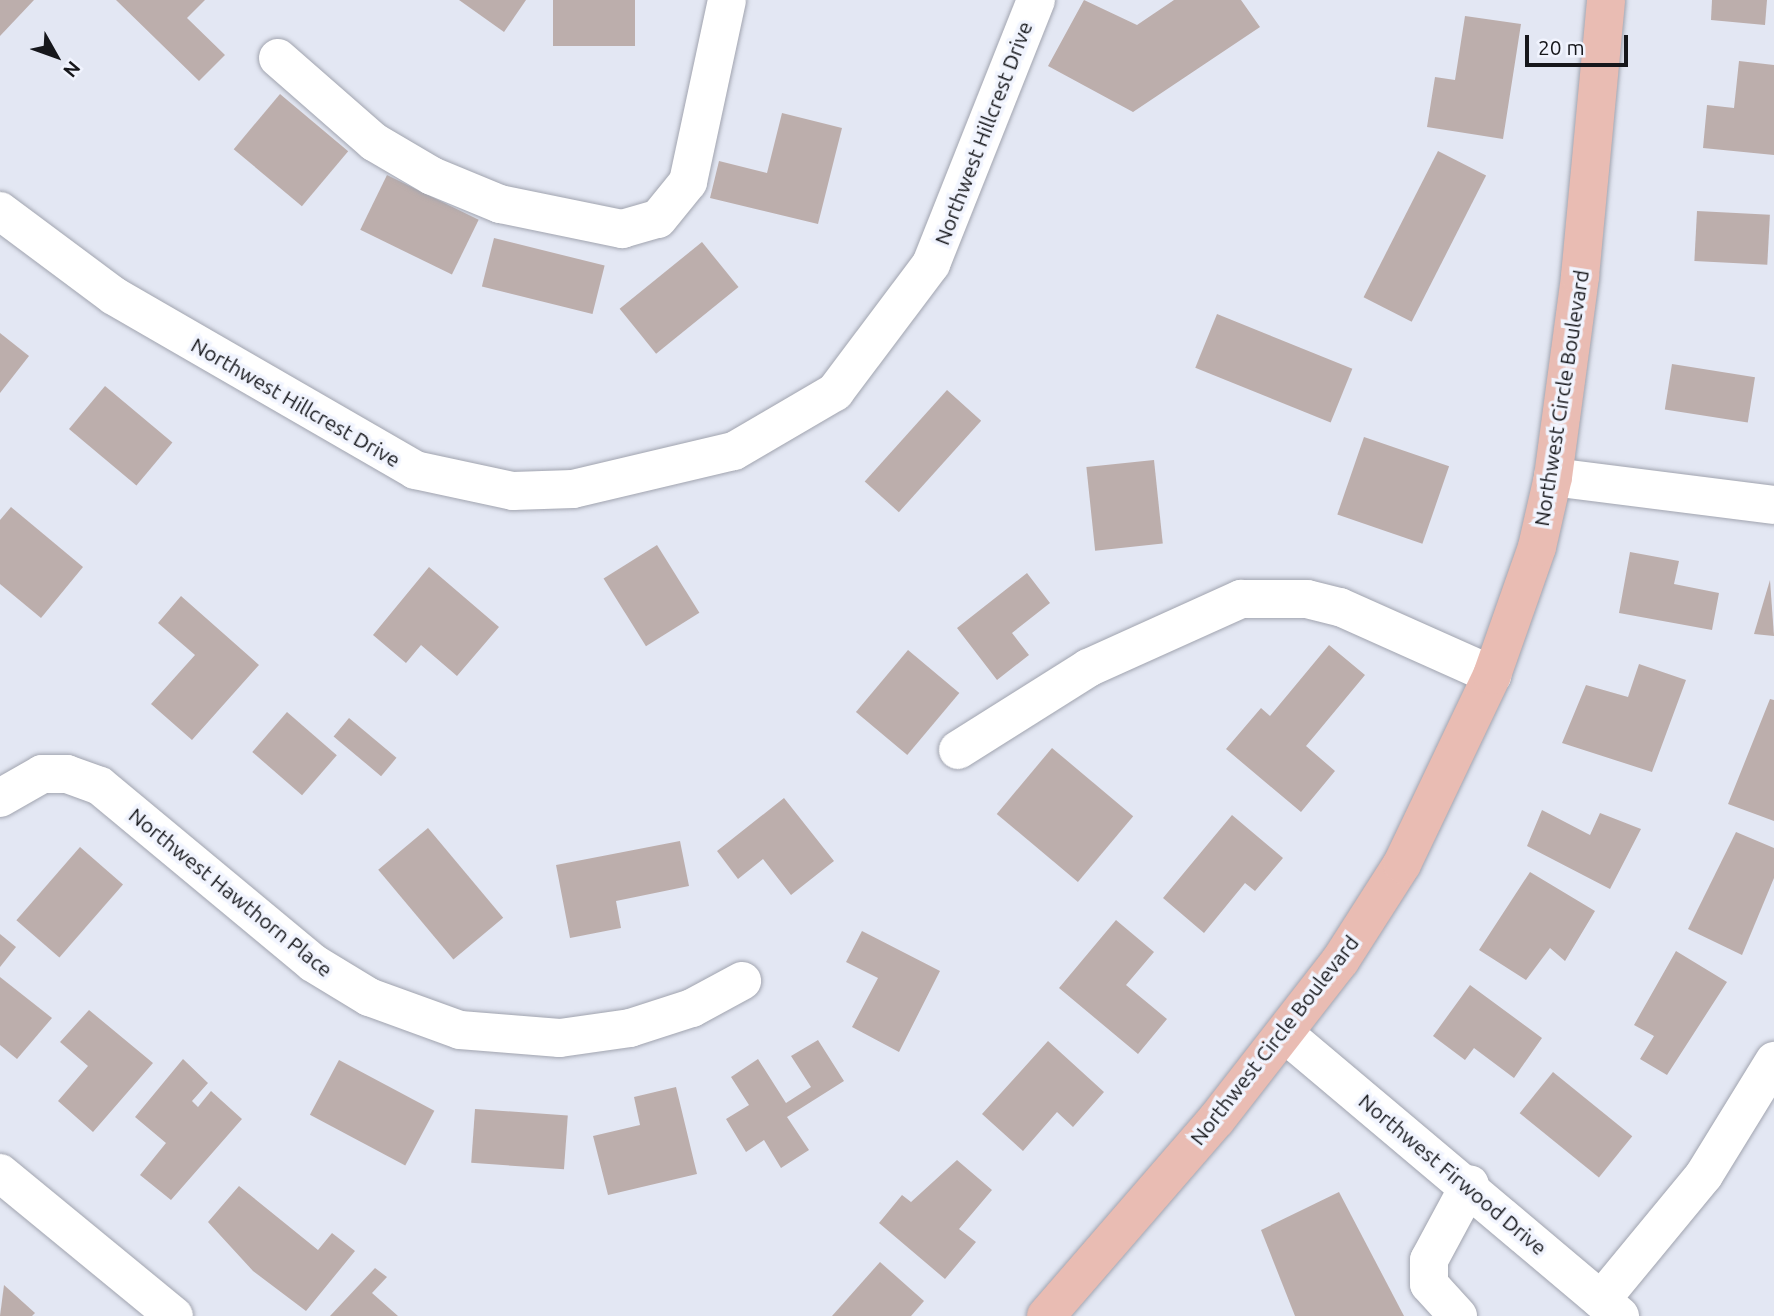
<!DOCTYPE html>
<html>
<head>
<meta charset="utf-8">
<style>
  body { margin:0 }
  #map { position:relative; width:1774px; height:1316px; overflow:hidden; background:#e3e7f3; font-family:Ubuntu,sans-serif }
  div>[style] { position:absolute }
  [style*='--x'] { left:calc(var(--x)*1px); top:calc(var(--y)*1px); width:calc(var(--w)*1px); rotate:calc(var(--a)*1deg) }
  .building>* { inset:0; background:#bcaeac; transform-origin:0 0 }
  .roads { filter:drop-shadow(0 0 2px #a1a4af) drop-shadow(0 0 2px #a1a4af) }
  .minor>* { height:38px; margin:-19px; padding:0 19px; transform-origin:19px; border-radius:19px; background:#fff }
  .major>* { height:38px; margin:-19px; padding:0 19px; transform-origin:19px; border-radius:19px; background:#e9bcb3 }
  span { translate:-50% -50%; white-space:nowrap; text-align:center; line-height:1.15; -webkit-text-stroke:7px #f1f4fe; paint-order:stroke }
  .street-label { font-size:21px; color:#16171b }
  .north { position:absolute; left:21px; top:21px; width:70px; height:70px; -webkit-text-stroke:5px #f1f4fe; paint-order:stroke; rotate:130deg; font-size:19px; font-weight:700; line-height:28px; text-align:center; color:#16171b }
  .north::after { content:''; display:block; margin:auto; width:24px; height:32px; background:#16171b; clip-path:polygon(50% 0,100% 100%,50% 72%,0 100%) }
  .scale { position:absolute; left:1525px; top:35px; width:103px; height:32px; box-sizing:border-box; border:4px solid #16171b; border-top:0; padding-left:9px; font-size:21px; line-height:24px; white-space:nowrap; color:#16171b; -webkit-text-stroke:5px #f1f4fe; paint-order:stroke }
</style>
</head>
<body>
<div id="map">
  <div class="building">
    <div style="clip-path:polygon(0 0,34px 0,0 36px)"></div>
    <div style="clip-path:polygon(116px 0,205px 0,187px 18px,225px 55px,199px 81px)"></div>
    <div style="clip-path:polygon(459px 0,526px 0,504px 32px)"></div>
    <div style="left:553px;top:0;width:82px;height:46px"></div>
    <div style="clip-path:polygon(1084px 0,1137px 25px,1174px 0,1241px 0,1260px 27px,1133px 112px,1048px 66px)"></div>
    <div style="clip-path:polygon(1712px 0,1767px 0,1765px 25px,1711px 20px)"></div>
    <div style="clip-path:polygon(1465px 16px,1521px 24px,1503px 139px,1427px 127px,1435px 77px,1455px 80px)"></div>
    <div style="clip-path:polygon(1739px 61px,1774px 65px,1774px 155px,1703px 148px,1707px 105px,1734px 108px)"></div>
    <div style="left:280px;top:94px;width:89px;height:72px;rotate:40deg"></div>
    <div style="clip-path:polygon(782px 113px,842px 128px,818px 224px,710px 198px,719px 161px,767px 173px)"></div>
    <div style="left:1438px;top:151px;width:54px;height:164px;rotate:27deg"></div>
    <div style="left:387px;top:175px;width:102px;height:61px;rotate:26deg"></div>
    <div style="left:1697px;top:211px;width:73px;height:50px;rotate:3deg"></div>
    <div style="left:494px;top:238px;width:114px;height:50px;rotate:14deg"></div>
    <div style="left:702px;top:242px;width:58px;height:106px;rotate:51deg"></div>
    <div style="left:1217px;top:314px;width:146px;height:58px;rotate:22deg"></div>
    <div style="clip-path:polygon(0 333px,29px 356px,0 393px)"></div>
    <div style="left:1672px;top:364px;width:84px;height:46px;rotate:9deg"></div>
    <div style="left:105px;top:386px;width:88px;height:56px;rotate:40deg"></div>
    <div style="left:947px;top:390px;width:46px;height:123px;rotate:42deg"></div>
    <div style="left:1364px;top:437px;width:90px;height:82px;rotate:19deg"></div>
    <div style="left:1154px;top:460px;width:84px;height:68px;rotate:84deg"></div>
    <div style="clip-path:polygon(11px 507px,83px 567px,41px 618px,0 584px,0 520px)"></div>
    <div style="left:657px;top:545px;width:80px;height:63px;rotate:58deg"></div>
    <div style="clip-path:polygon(1630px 552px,1679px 561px,1674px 584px,1719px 593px,1712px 630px,1619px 613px)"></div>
    <div style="clip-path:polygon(429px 567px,499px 627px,457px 676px,421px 645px,406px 663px,373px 635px)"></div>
    <div style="clip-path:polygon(1027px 573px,1050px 603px,1012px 633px,1029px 655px,997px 680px,957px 628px)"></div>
    <div style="clip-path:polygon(1770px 580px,1774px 636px,1754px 634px)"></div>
    <div style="clip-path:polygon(181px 596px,259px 665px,192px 740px,151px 704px,195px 655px,158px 623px)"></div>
    <div style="clip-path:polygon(1329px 645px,1365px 675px,1306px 746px,1335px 771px,1301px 812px,1226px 749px,1261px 708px,1270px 716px)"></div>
    <div style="left:908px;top:650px;width:67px;height:81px;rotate:40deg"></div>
    <div style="clip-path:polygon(1639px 664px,1686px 680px,1652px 772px,1562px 743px,1586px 685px,1628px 697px)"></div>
    <div style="clip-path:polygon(1770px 699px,1774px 700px,1774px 821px,1728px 804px)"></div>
    <div style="left:287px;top:712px;width:66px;height:53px;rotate:41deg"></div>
    <div style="left:349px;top:718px;width:62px;height:24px;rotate:40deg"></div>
    <div style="left:1052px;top:748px;width:106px;height:86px;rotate:40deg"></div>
    <div style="clip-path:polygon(784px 798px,834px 861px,791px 895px,763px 859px,738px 879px,717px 851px)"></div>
    <div style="clip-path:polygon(1542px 810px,1590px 835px,1600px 813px,1641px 829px,1610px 889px,1527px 846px)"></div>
    <div style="clip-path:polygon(1232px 815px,1283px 858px,1255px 891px,1245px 883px,1204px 933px,1163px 898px)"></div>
    <div style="left:428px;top:828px;width:117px;height:65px;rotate:50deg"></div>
    <div style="clip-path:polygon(1736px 832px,1774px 848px,1774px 878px,1742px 955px,1688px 929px)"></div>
    <div style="clip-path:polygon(680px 841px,689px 886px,616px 901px,621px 928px,570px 938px,556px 865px)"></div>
    <div style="left:80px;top:847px;width:57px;height:97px;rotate:41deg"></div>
    <div style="clip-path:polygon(1530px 872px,1595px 911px,1565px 961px,1550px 948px,1526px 980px,1479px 950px)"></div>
    <div style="clip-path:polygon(1116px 920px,1154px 952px,1126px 985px,1167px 1019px,1138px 1054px,1059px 988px)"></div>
    <div style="clip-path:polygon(862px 931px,940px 971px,899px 1052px,852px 1027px,878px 978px,846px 962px)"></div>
    <div style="clip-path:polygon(0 934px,16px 947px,0 967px)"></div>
    <div style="clip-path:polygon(1676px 951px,1727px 982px,1667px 1075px,1640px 1059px,1654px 1036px,1634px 1025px)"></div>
    <div style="clip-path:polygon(0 977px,52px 1018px,17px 1059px,0 1045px)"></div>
    <div style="clip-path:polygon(1470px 985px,1542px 1038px,1514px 1078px,1474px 1048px,1465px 1060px,1433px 1036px)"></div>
    <div style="clip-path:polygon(89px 1010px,153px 1063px,93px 1132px,58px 1101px,88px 1066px,60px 1042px)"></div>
    <div style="clip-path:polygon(818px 1040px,844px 1081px,787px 1117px,809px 1150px,781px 1168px,764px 1140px,746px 1152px,726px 1119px,749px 1105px,731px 1077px,758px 1059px,786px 1103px,811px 1087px,791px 1056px)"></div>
    <div style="clip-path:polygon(1048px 1041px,1104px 1092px,1073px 1127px,1057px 1112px,1023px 1151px,982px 1114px)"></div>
    <div style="clip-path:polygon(183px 1059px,208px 1083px,192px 1101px,198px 1107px,211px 1091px,242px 1119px,171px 1200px,140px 1175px,166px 1143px,135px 1117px)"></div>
    <div style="left:339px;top:1060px;width:108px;height:62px;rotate:28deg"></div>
    <div style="left:1553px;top:1072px;width:102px;height:53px;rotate:39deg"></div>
    <div style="clip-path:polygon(676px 1087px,697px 1174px,608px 1195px,593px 1136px,640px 1125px,634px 1097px)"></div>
    <div style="left:475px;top:1109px;width:93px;height:54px;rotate:4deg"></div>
    <div style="clip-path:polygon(957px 1160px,992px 1190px,959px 1229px,976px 1242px,945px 1279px,879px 1223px,902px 1195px,911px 1202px)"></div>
    <div style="clip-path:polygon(239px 1186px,318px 1250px,332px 1233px,355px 1251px,306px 1311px,253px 1271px,208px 1222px)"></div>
    <div style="clip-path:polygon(1339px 1192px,1404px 1316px,1295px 1316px,1261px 1230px)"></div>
    <div style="clip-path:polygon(880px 1262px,924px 1301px,911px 1316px,832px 1316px)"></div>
    <div style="clip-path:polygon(375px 1268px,387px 1277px,372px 1293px,398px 1316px,330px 1316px)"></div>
    <div style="clip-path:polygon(4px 1285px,35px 1313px,32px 1316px,0 1316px)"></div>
  </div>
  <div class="roads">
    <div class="minor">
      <div style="--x:278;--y:58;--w:128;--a:41.2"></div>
      <div style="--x:374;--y:142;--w:67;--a:30.4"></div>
      <div style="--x:432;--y:176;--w:74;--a:22.4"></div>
      <div style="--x:500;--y:204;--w:125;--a:11.6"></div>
      <div style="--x:622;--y:229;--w:37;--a:-16"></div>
      <div style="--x:658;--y:219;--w:48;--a:-51"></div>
      <div style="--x:688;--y:182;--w:186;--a:-77.9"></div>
      <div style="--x:0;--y:211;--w:142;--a:36.7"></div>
      <div style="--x:114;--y:296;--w:348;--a:30"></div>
      <div style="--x:415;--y:470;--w:100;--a:12.1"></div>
      <div style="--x:513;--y:491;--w:60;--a:-1.9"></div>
      <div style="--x:573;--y:489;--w:165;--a:-13.3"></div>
      <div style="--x:734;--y:451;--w:117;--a:-30.3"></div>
      <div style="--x:835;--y:392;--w:160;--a:-53.1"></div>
      <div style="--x:931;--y:264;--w:284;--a:-68.3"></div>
      <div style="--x:1553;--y:477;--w:223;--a:7.2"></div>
      <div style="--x:958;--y:750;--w:154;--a:-32.2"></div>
      <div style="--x:1088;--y:668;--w:168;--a:-24.3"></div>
      <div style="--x:1241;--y:599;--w:66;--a:0"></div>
      <div style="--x:1307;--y:599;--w:34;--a:14"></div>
      <div style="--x:1340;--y:607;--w:167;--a:24.1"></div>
      <div style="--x:0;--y:798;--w:48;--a:-29.7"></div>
      <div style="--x:42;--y:774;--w:25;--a:0"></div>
      <div style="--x:67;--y:774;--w:35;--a:20"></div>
      <div style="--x:100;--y:786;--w:277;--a:39.7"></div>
      <div style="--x:313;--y:963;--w:66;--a:31.3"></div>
      <div style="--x:369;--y:997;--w:97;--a:19.9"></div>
      <div style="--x:460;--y:1030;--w:100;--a:4.6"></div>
      <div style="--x:560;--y:1038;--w:71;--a:-8.1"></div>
      <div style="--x:630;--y:1028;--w:65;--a:-17.9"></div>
      <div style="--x:692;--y:1008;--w:57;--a:-28.4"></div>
      <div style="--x:1285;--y:1034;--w:438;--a:40.1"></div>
      <div style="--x:0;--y:1173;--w:225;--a:39.4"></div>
      <div style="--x:1601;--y:1300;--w:162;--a:-50.5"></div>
      <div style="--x:1704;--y:1175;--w:134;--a:-58.4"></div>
      <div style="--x:1458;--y:1316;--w:43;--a:-132.2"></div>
      <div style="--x:1429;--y:1284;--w:24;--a:-90"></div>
      <div style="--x:1429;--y:1260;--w:86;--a:-61.7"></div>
    </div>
    <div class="major">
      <div style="--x:1046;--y:1316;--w:259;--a:-49.1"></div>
      <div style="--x:1216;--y:1120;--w:202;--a:-52.1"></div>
      <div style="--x:1340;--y:961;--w:115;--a:-57.4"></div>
      <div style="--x:1402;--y:864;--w:209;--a:-64.5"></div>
      <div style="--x:1492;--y:675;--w:136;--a:-70.6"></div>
      <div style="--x:1537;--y:547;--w:72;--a:-77.1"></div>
      <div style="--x:1553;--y:477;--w:203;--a:-82.3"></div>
      <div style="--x:1580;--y:276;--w:277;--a:-84.6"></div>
    </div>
  </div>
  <div class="street-label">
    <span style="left:983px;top:133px;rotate:-69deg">Northwest Hillcrest Drive</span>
    <span style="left:1561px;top:398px;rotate:-81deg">Northwest Circle Boulevard</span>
    <span style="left:296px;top:402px;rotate:30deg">Northwest Hillcrest Drive</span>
    <span style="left:231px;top:892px;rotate:39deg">Northwest Hawthorn Place</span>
    <span style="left:1274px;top:1040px;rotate:-52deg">Northwest Circle Boulevard</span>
    <span style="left:1453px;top:1174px;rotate:40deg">Northwest Firwood Drive</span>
  </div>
  <div class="north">N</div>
  <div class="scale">20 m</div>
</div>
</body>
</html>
